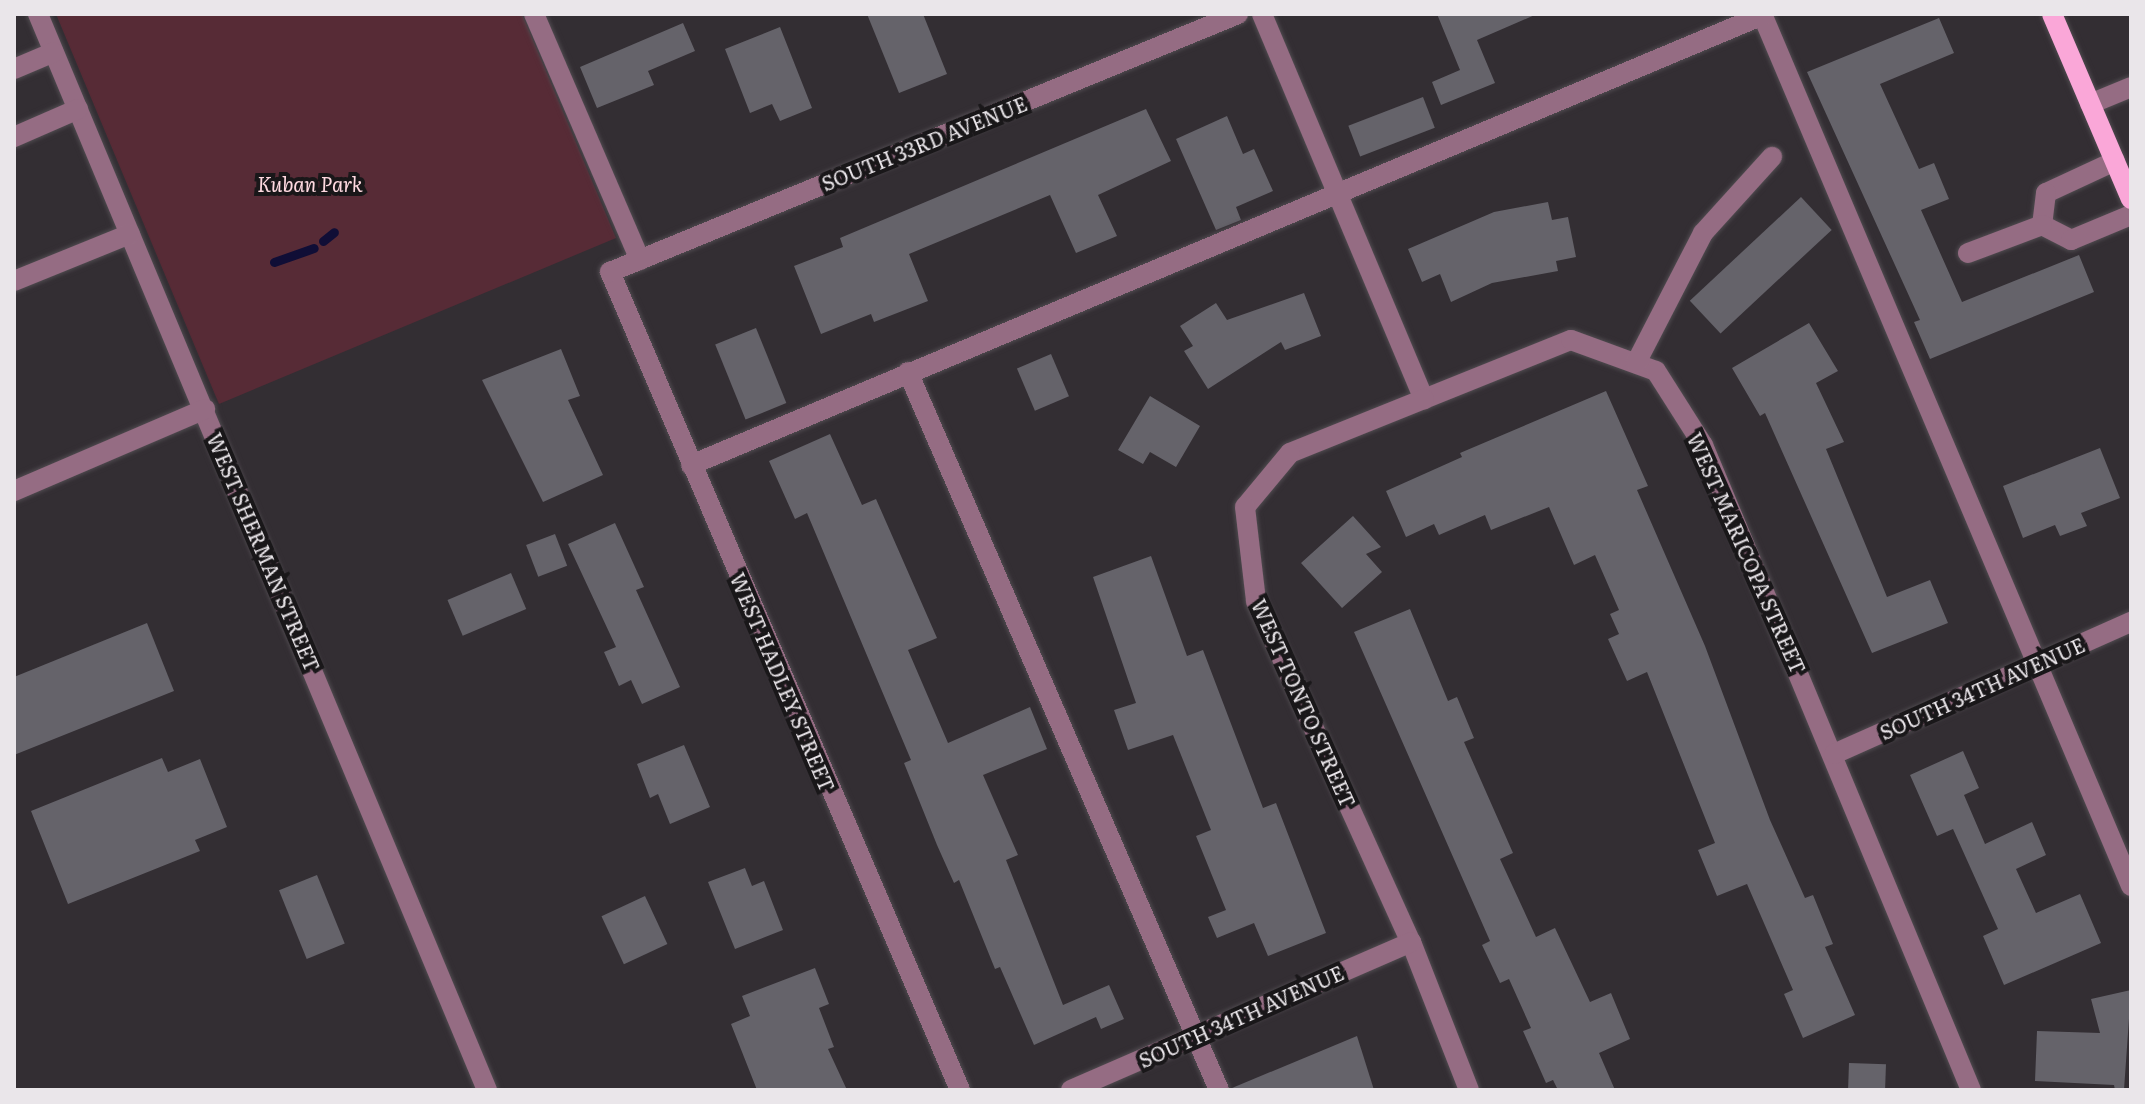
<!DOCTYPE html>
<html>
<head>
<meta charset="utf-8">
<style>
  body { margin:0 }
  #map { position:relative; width:2145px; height:1104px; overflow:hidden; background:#332e33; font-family:Literata,serif }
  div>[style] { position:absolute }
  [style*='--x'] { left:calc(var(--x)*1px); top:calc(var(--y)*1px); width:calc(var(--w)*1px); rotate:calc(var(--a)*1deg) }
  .green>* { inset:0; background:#572b36 }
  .stream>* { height:9px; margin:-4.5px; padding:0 4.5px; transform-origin:4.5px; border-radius:4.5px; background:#100e36 }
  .building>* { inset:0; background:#65636a; transform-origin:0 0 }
  .roads { filter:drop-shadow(0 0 2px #504b50) drop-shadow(0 0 2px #504b50) }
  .minor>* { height:20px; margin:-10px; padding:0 10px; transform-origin:10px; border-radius:10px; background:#956c83 }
  .major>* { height:20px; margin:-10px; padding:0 10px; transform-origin:10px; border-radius:10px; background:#faa7d8 }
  span { translate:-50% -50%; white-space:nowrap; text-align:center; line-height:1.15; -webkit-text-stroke:8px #191719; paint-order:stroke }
  .street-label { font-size:20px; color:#eae6ea }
  .park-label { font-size:20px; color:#fed9e0; font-style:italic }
  .frame { position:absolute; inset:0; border:16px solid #eae6ea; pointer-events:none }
</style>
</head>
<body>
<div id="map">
  <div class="green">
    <div style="clip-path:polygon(56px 14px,522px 14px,616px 238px,219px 404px)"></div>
  </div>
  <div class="stream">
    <div style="--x:323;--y:241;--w:14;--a:-39"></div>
    <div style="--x:274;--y:262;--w:42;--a:-19.3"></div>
  </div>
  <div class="building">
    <div style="clip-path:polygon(867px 14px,923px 14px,947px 74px,899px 93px)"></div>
    <div style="clip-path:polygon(1437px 14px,1537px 14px,1477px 40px,1495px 83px,1441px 105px,1432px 82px,1460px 70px)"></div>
    <div style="clip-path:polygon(1939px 18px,1954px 53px,1880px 84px,1919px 169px,1934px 163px,1949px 199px,1921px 210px,1962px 302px,2079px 255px,2094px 292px,1930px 359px,1914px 322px,1920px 320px,1807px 72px)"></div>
    <div style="clip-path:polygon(683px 23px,695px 51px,648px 71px,654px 85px,597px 108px,580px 67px)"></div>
    <div style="clip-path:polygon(780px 27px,812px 108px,780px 121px,772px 104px,750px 113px,725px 49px)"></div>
    <div style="left:1423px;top:97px;width:33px;height:80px;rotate:69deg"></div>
    <div style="clip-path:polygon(1146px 109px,1171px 161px,1098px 195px,1117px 236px,1076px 253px,1050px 195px,909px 254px,928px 301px,874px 322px,871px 314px,821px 334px,794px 266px,843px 247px,840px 238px)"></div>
    <div style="clip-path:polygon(1227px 116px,1243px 154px,1254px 149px,1273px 191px,1236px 207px,1241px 220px,1216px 230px,1176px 139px)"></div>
    <div style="left:1801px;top:197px;width:45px;height:152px;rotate:47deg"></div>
    <div style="clip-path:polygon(1548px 202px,1552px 220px,1568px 217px,1576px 257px,1556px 261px,1558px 271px,1492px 283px,1451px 302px,1440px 274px,1422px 282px,1408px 249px,1494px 212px)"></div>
    <div style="clip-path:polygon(1304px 293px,1321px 336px,1285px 350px,1281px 342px,1208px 389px,1184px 351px,1193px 346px,1180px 326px,1216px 303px,1227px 320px)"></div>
    <div style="clip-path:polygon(1809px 323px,1838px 371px,1816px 383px,1844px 442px,1826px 449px,1887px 597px,1930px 580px,1948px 623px,1872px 653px,1765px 413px,1760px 416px,1732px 368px)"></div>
    <div style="left:756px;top:328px;width:81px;height:44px;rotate:68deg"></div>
    <div style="clip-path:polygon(561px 349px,580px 396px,568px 400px,603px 475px,543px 502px,482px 380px)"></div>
    <div style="left:1051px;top:354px;width:46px;height:37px;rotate:67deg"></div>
    <div style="clip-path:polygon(1606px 391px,1648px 486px,1637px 490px,1705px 646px,1770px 820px,1805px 898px,1813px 895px,1833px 944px,1825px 947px,1855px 1015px,1803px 1038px,1784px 994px,1793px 990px,1747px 884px,1717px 896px,1698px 850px,1715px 843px,1647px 672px,1627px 681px,1608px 639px,1619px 634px,1610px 614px,1619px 610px,1595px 555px,1574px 565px,1549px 507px,1491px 530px,1485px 515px,1439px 535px,1434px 524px,1406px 537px,1386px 491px,1462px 457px,1460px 453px)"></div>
    <div style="clip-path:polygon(1150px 396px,1200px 426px,1176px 467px,1150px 452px,1143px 464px,1118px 450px)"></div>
    <div style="clip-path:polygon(830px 434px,862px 505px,876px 499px,937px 638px,908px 650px,948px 743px,1030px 707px,1047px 749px,983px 775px,1018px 855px,1006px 860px,1063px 1005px,1109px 985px,1124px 1019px,1101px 1029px,1096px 1017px,1034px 1045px,1000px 967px,995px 969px,959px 880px,954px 883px,937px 845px,904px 763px,911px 760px,807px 513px,795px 519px,769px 461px)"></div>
    <div style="clip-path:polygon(2100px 448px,2120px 498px,2081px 513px,2087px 526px,2060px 536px,2055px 525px,2023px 538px,2003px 486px)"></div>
    <div style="clip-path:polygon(1353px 516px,1381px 547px,1366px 554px,1382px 572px,1342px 608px,1301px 563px)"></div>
    <div style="clip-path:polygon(615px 523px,644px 587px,636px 590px,680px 687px,642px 704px,631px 680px,619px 686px,604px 652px,616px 647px,568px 544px)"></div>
    <div style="left:555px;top:534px;width:34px;height:31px;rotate:69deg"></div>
    <div style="clip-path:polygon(1151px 556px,1187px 656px,1203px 650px,1263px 808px,1276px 803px,1326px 933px,1268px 956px,1254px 923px,1217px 938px,1208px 917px,1226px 910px,1196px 836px,1211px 830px,1173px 735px,1128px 750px,1114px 710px,1136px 703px,1093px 577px)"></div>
    <div style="left:511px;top:573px;width:39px;height:69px;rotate:67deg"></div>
    <div style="clip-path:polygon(1410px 609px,1448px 701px,1457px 697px,1474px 738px,1464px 742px,1513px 853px,1500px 859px,1536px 937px,1555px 928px,1590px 1002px,1611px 993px,1630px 1039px,1599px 1053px,1615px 1090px,1558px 1090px,1553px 1080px,1546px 1083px,1523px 1031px,1531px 1028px,1509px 979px,1500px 983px,1482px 945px,1490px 941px,1354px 632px)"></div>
    <div style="clip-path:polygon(147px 623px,174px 691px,14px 755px,14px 677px)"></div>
    <div style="clip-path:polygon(684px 745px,710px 807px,670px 824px,658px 794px,650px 798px,637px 764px)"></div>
    <div style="clip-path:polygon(1963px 751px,1979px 788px,1964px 795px,1985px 844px,2032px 822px,2046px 855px,2016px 869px,2036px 913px,2080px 894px,2101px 943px,2004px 985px,1983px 936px,1998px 929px,1953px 829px,1937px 836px,1910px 775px)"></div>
    <div style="clip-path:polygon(162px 758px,168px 772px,200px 759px,227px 827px,195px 840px,200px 851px,68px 904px,31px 811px)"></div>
    <div style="clip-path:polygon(745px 868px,752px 886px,764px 881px,783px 930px,735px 949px,708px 882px)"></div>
    <div style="left:317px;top:875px;width:74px;height:41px;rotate:68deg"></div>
    <div style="left:645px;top:896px;width:53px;height:48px;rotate:65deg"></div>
    <div style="clip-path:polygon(815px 968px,829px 1004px,819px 1008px,834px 1047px,828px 1049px,847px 1090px,757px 1090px,731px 1024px,750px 1016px,742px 996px)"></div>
    <div style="clip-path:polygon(2131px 990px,2124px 1090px,2115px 1090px,2114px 1085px,2035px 1081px,2037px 1031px,2100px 1033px,2091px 999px)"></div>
    <div style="clip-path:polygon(1357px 1036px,1374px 1090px,1232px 1090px,1232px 1088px)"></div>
    <div style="left:1849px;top:1063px;width:37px;height:27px;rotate:2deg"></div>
  </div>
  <div class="roads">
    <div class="minor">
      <div style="--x:38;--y:14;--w:1166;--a:67.35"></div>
      <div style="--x:534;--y:14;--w:268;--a:66.7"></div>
      <div style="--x:1262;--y:14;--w:418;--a:67.2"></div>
      <div style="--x:1424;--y:399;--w:158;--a:-21.9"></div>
      <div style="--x:1571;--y:340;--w:90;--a:20"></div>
      <div style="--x:1656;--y:371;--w:88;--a:57.6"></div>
      <div style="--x:1703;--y:445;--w:698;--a:67.44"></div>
      <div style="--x:1762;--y:14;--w:947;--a:67.06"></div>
      <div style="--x:14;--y:69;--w:43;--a:-23"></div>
      <div style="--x:2090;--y:104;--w:44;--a:-22.5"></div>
      <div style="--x:14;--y:137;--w:70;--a:-23.6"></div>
      <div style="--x:2115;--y:161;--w:76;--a:155.1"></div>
      <div style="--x:2046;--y:193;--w:32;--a:97"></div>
      <div style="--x:2042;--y:225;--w:33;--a:27"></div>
      <div style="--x:2071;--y:240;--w:65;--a:-22.6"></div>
      <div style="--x:1968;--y:253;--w:79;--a:-20.7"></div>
      <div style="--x:14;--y:281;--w:125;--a:-22.1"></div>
      <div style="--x:1636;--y:363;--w:146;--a:-62.7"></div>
      <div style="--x:1703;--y:233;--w:103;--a:-47.8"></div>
      <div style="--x:908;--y:372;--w:782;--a:66.58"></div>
      <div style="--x:1424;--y:399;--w:144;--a:158.1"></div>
      <div style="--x:1290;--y:453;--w:70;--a:129.8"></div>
      <div style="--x:1245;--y:507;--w:95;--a:83.3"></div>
      <div style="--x:1256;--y:601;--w:375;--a:65.6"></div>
      <div style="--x:1411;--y:942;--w:159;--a:68.6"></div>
      <div style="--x:691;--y:465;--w:1163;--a:-22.77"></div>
      <div style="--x:14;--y:491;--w:208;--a:-23.2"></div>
      <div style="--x:1834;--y:754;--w:325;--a:-24"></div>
      <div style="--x:960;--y:1090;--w:890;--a:-113.16"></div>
      <div style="--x:610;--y:272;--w:679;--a:-22.33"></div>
      <div style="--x:1071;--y:1090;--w:371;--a:-23.5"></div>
    </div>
    <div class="major">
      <div style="--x:2052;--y:14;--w:201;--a:66.9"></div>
    </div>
  </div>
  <div class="street-label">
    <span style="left:924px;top:143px;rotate:-22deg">SOUTH 33RD AVENUE</span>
    <span style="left:264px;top:552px;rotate:67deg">WEST SHERMAN STREET</span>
    <span style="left:1747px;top:553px;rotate:66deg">WEST MARICOPA STREET</span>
    <span style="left:783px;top:682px;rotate:67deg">WEST HADLEY STREET</span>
    <span style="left:1982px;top:688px;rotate:-24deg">SOUTH 34TH AVENUE</span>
    <span style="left:1304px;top:703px;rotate:66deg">WEST TONTO STREET</span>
    <span style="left:1241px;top:1016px;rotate:-24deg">SOUTH 34TH AVENUE</span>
  </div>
  <div class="park-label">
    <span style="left:310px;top:183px">Kuban Park</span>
  </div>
  <div class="frame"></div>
</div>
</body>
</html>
